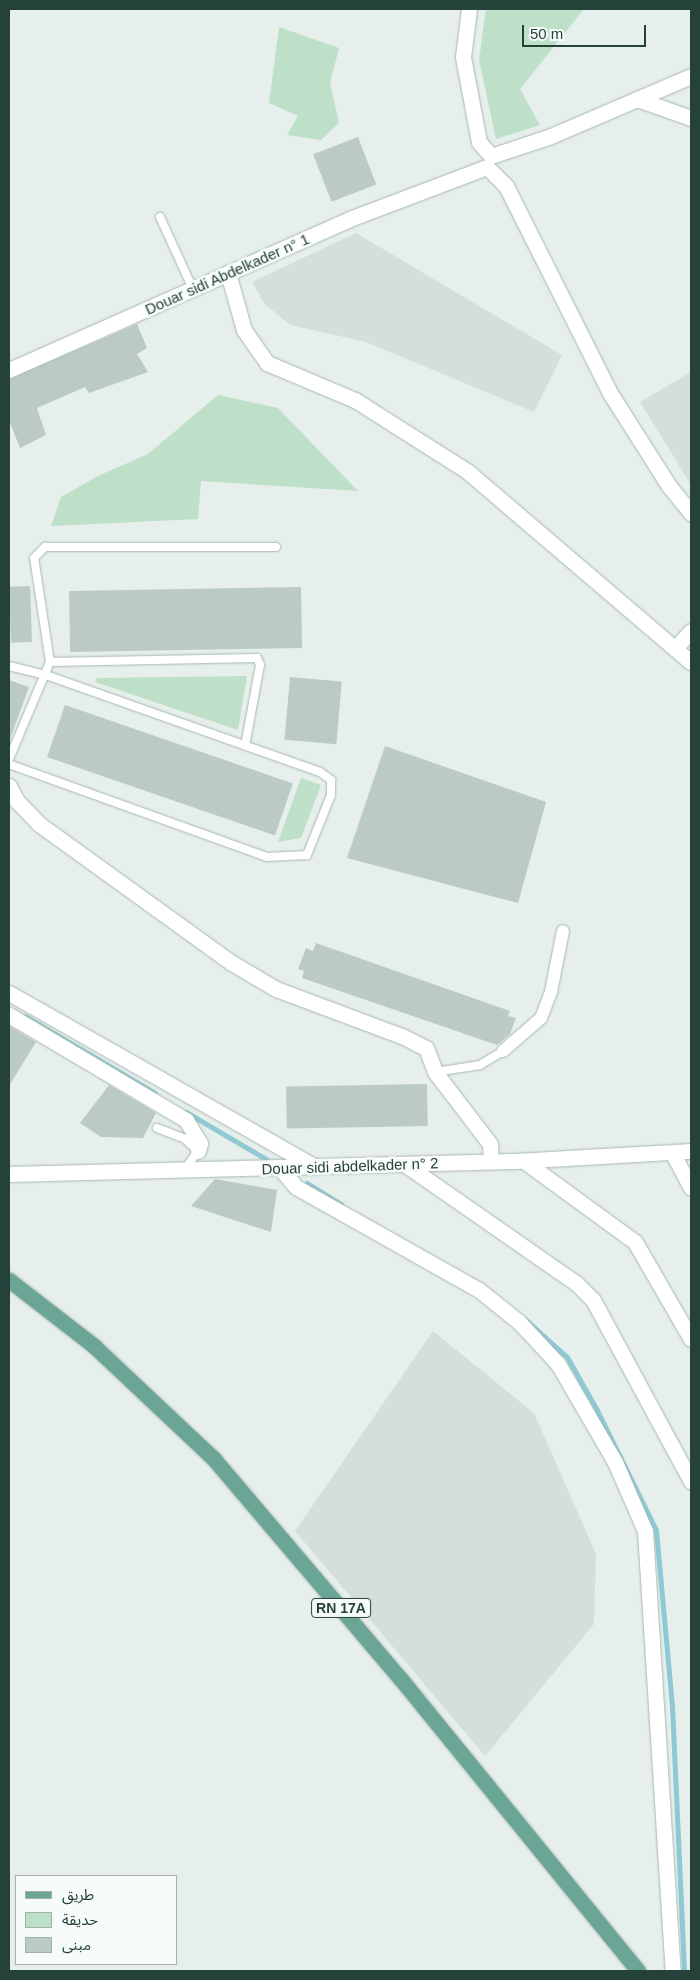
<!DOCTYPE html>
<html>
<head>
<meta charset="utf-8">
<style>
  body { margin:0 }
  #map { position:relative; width:700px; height:1980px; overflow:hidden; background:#e6efeb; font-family:Arial,"Noto Sans Arabic",sans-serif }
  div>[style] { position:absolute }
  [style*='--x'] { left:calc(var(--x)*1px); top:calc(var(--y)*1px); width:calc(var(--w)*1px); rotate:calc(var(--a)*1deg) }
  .built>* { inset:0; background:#d4dfda }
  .green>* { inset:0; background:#bfe0c8 }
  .stream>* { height:5px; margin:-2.5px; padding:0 2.5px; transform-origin:2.5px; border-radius:2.5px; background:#8ec9d4 }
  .building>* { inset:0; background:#bbcac4; transform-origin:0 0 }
  .roads { filter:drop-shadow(0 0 1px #a8b8b2) drop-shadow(0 0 1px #a8b8b2) }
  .service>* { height:8px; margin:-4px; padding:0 4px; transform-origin:4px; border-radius:4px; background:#fff }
  .pedestrian>* { height:12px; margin:-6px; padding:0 6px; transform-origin:6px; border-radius:6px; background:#fff }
  .minor>* { height:15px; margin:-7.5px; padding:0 7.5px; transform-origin:7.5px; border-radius:7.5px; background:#fff }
  .tertiary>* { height:15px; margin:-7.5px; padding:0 7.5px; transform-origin:7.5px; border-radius:7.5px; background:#fff }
  .primary>* { height:15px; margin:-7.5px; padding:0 7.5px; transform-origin:7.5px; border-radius:7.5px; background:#6aa596 }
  span { translate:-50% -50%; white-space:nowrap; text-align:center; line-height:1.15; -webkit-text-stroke:5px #f7fbf9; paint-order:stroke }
  .shield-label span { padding:1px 4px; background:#f7fbf9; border:1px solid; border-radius:4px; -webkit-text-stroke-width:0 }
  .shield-label { font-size:14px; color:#24423a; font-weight:700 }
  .street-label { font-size:15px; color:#24423a }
  .frame { position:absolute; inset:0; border:10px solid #24423a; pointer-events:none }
  .legend { position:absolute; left:15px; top:1875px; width:162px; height:90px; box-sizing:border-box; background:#f7fbf9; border:1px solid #a3b1ad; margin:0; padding:6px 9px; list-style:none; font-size:15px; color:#24423a }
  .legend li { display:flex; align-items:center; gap:10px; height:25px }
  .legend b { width:25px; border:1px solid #a3b1ad }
  .scale { position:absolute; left:522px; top:25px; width:124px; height:22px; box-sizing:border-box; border:2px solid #24423a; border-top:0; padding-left:6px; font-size:15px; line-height:18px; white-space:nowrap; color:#24423a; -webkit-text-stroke:4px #f7fbf9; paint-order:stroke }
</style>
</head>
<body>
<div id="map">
  <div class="built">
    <div style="clip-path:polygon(356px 233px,562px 355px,534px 412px,366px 342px,290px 325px,264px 303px,252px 282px)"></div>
    <div style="clip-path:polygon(691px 372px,691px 485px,640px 402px)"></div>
    <div style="clip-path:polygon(433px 1331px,534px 1413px,596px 1554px,594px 1624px,485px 1756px,295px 1531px)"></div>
  </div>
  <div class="green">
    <div style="clip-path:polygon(486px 9px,584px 9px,520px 89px,540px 125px,496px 139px,479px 60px)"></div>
    <div style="clip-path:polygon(279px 27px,339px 48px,330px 83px,339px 123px,321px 140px,287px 135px,298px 116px,269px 103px)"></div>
    <div style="clip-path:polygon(218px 395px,278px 408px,358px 491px,201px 481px,198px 519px,51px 526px,61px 497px,98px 476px,148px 454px)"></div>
    <div style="clip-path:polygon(247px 676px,238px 730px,95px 682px,97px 678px)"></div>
    <div style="clip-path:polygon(301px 778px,321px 785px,301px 838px,278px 842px)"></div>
  </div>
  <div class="stream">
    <div style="--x:25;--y:1016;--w:151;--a:30.6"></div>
    <div style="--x:186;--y:1112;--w:93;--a:30.4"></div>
    <div style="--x:307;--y:1183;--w:40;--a:32"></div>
    <div style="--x:526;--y:1320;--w:55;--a:42.1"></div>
    <div style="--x:567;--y:1357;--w:61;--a:60.5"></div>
    <div style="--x:597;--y:1410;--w:134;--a:63.8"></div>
    <div style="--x:656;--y:1530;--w:177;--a:84.8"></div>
    <div style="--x:672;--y:1706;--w:265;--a:87.4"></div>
  </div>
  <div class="building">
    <div style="left:358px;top:137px;width:51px;height:48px;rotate:69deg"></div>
    <div style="clip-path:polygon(137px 324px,147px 348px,137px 354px,148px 372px,89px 393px,85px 387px,37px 408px,46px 435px,20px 448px,9px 420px,9px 379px)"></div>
    <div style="left:30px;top:586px;width:56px;height:21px;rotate:88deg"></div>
    <div style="left:301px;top:587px;width:61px;height:232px;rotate:89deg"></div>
    <div style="left:290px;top:677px;width:52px;height:63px;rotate:5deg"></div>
    <div style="clip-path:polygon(9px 680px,29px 687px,10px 739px,9px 739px)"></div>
    <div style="left:65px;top:705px;width:241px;height:55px;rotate:19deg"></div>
    <div style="clip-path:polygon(385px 746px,546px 802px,518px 903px,347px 858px)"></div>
    <div style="clip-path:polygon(316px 943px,510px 1011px,508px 1016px,516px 1018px,510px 1034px,497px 1045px,302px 978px,304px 971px,298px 969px,306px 948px,313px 951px)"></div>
    <div style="clip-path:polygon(9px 1026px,36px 1042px,9px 1086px)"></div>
    <div style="left:427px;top:1084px;width:42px;height:141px;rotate:89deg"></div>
    <div style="clip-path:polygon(109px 1085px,156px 1113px,143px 1138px,101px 1137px,80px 1123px)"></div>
    <div style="clip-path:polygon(215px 1179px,277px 1190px,271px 1232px,191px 1206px)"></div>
  </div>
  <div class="roads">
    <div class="service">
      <div style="--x:160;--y:217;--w:79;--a:65.4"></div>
      <div style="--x:50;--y:662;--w:207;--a:-1.1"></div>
      <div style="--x:257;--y:658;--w:8;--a:67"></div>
      <div style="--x:260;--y:665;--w:82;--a:100.5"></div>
      <div style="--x:9;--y:666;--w:38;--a:14"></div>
      <div style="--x:46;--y:675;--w:291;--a:19.5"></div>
      <div style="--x:320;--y:772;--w:14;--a:36"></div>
      <div style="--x:331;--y:780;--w:15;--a:90"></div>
      <div style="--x:331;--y:795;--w:65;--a:111.8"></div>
      <div style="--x:307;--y:855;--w:40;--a:177.1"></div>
      <div style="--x:267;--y:857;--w:274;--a:-160.2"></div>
      <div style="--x:9;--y:759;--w:105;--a:-67.1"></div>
      <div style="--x:50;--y:662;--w:105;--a:-98.7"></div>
      <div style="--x:34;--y:558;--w:16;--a:-45"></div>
      <div style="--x:45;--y:547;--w:231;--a:0"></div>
      <div style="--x:435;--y:1072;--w:46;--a:-8.8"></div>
      <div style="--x:480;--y:1065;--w:27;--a:-31"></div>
      <div style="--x:157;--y:1128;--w:30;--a:21"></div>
      <div style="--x:185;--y:1139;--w:18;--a:43"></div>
      <div style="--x:198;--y:1151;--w:22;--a:126"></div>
    </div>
    <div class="pedestrian">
      <div style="--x:503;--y:1051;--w:50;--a:-41"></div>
      <div style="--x:541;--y:1018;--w:28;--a:-69"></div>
      <div style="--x:551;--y:992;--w:62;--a:-78.9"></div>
    </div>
    <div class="minor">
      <div style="--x:469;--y:9;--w:48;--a:97.1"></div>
      <div style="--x:463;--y:57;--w:86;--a:79.3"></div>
      <div style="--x:637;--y:99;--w:57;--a:19.4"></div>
      <div style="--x:506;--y:186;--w:232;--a:63.3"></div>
      <div style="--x:610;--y:393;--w:110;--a:57.6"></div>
      <div style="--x:669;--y:486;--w:35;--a:51"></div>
      <div style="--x:228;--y:273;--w:59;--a:74.3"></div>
      <div style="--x:244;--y:330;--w:40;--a:55.1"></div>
      <div style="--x:267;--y:363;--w:95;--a:22.8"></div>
      <div style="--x:355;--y:400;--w:133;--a:32.4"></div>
      <div style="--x:467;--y:471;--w:294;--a:40.5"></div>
      <div style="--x:676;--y:647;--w:22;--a:-47"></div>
      <div style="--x:9;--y:786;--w:16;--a:63"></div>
      <div style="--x:16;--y:800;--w:33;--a:46"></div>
      <div style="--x:39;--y:824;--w:238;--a:35.8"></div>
      <div style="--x:232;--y:963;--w:51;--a:30.6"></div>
      <div style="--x:276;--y:989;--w:134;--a:20.5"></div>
      <div style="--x:402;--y:1036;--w:27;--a:27"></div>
      <div style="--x:426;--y:1048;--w:26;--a:69"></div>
      <div style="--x:435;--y:1072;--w:91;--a:52.6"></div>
      <div style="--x:490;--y:1144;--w:17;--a:87"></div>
      <div style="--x:9;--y:993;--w:351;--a:29.6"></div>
      <div style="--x:9;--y:1015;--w:206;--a:30.7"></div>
      <div style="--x:186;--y:1120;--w:27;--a:59"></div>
      <div style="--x:200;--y:1143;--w:8;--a:104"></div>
      <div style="--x:673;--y:1154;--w:38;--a:62"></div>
      <div style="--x:524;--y:1161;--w:137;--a:36.1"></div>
      <div style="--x:635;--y:1242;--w:112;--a:60"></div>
      <div style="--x:406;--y:1165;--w:207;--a:34.8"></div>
      <div style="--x:576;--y:1283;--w:24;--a:45"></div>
      <div style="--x:593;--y:1300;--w:206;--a:61.6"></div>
      <div style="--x:280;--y:1168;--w:25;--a:50"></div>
      <div style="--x:296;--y:1187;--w:210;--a:29.4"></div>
      <div style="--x:479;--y:1290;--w:51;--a:38.7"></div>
      <div style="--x:519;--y:1322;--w:57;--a:47.1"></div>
      <div style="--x:558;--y:1364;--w:113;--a:59.8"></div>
      <div style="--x:615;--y:1462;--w:75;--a:66.5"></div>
      <div style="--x:645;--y:1531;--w:441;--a:86.4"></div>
      <div style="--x:9;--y:1174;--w:506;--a:-1.47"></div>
      <div style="--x:515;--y:1161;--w:176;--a:-3.3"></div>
    </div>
    <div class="tertiary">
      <div style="--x:479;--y:142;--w:18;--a:49"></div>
      <div style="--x:491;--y:156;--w:63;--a:-18.4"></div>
      <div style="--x:551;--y:136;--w:152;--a:-23.2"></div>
      <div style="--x:9;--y:370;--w:375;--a:-23.9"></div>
      <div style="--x:352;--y:218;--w:144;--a:-20.7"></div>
      <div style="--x:487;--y:167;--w:27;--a:45"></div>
    </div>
    <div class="primary">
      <div style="--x:9;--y:1280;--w:108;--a:37.8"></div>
      <div style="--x:94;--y:1346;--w:165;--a:43.3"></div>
      <div style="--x:214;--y:1459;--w:287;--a:49.7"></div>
      <div style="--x:400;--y:1678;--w:377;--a:50.9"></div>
    </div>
  </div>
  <div class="shield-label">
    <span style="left:341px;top:1608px">RN 17A</span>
  </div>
  <div class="street-label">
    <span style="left:227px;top:274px;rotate:-24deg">Douar sidi Abdelkader n° 1</span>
    <span style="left:350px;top:1166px;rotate:-2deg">Douar sidi abdelkader n° 2</span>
  </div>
  <div class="frame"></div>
  <ul class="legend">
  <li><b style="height:6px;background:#6aa596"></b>طريق</li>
  <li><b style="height:14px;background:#bfe0c8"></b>حديقة</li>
  <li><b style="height:14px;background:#bbcac4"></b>مبنى</li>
  </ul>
  <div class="scale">50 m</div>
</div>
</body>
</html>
